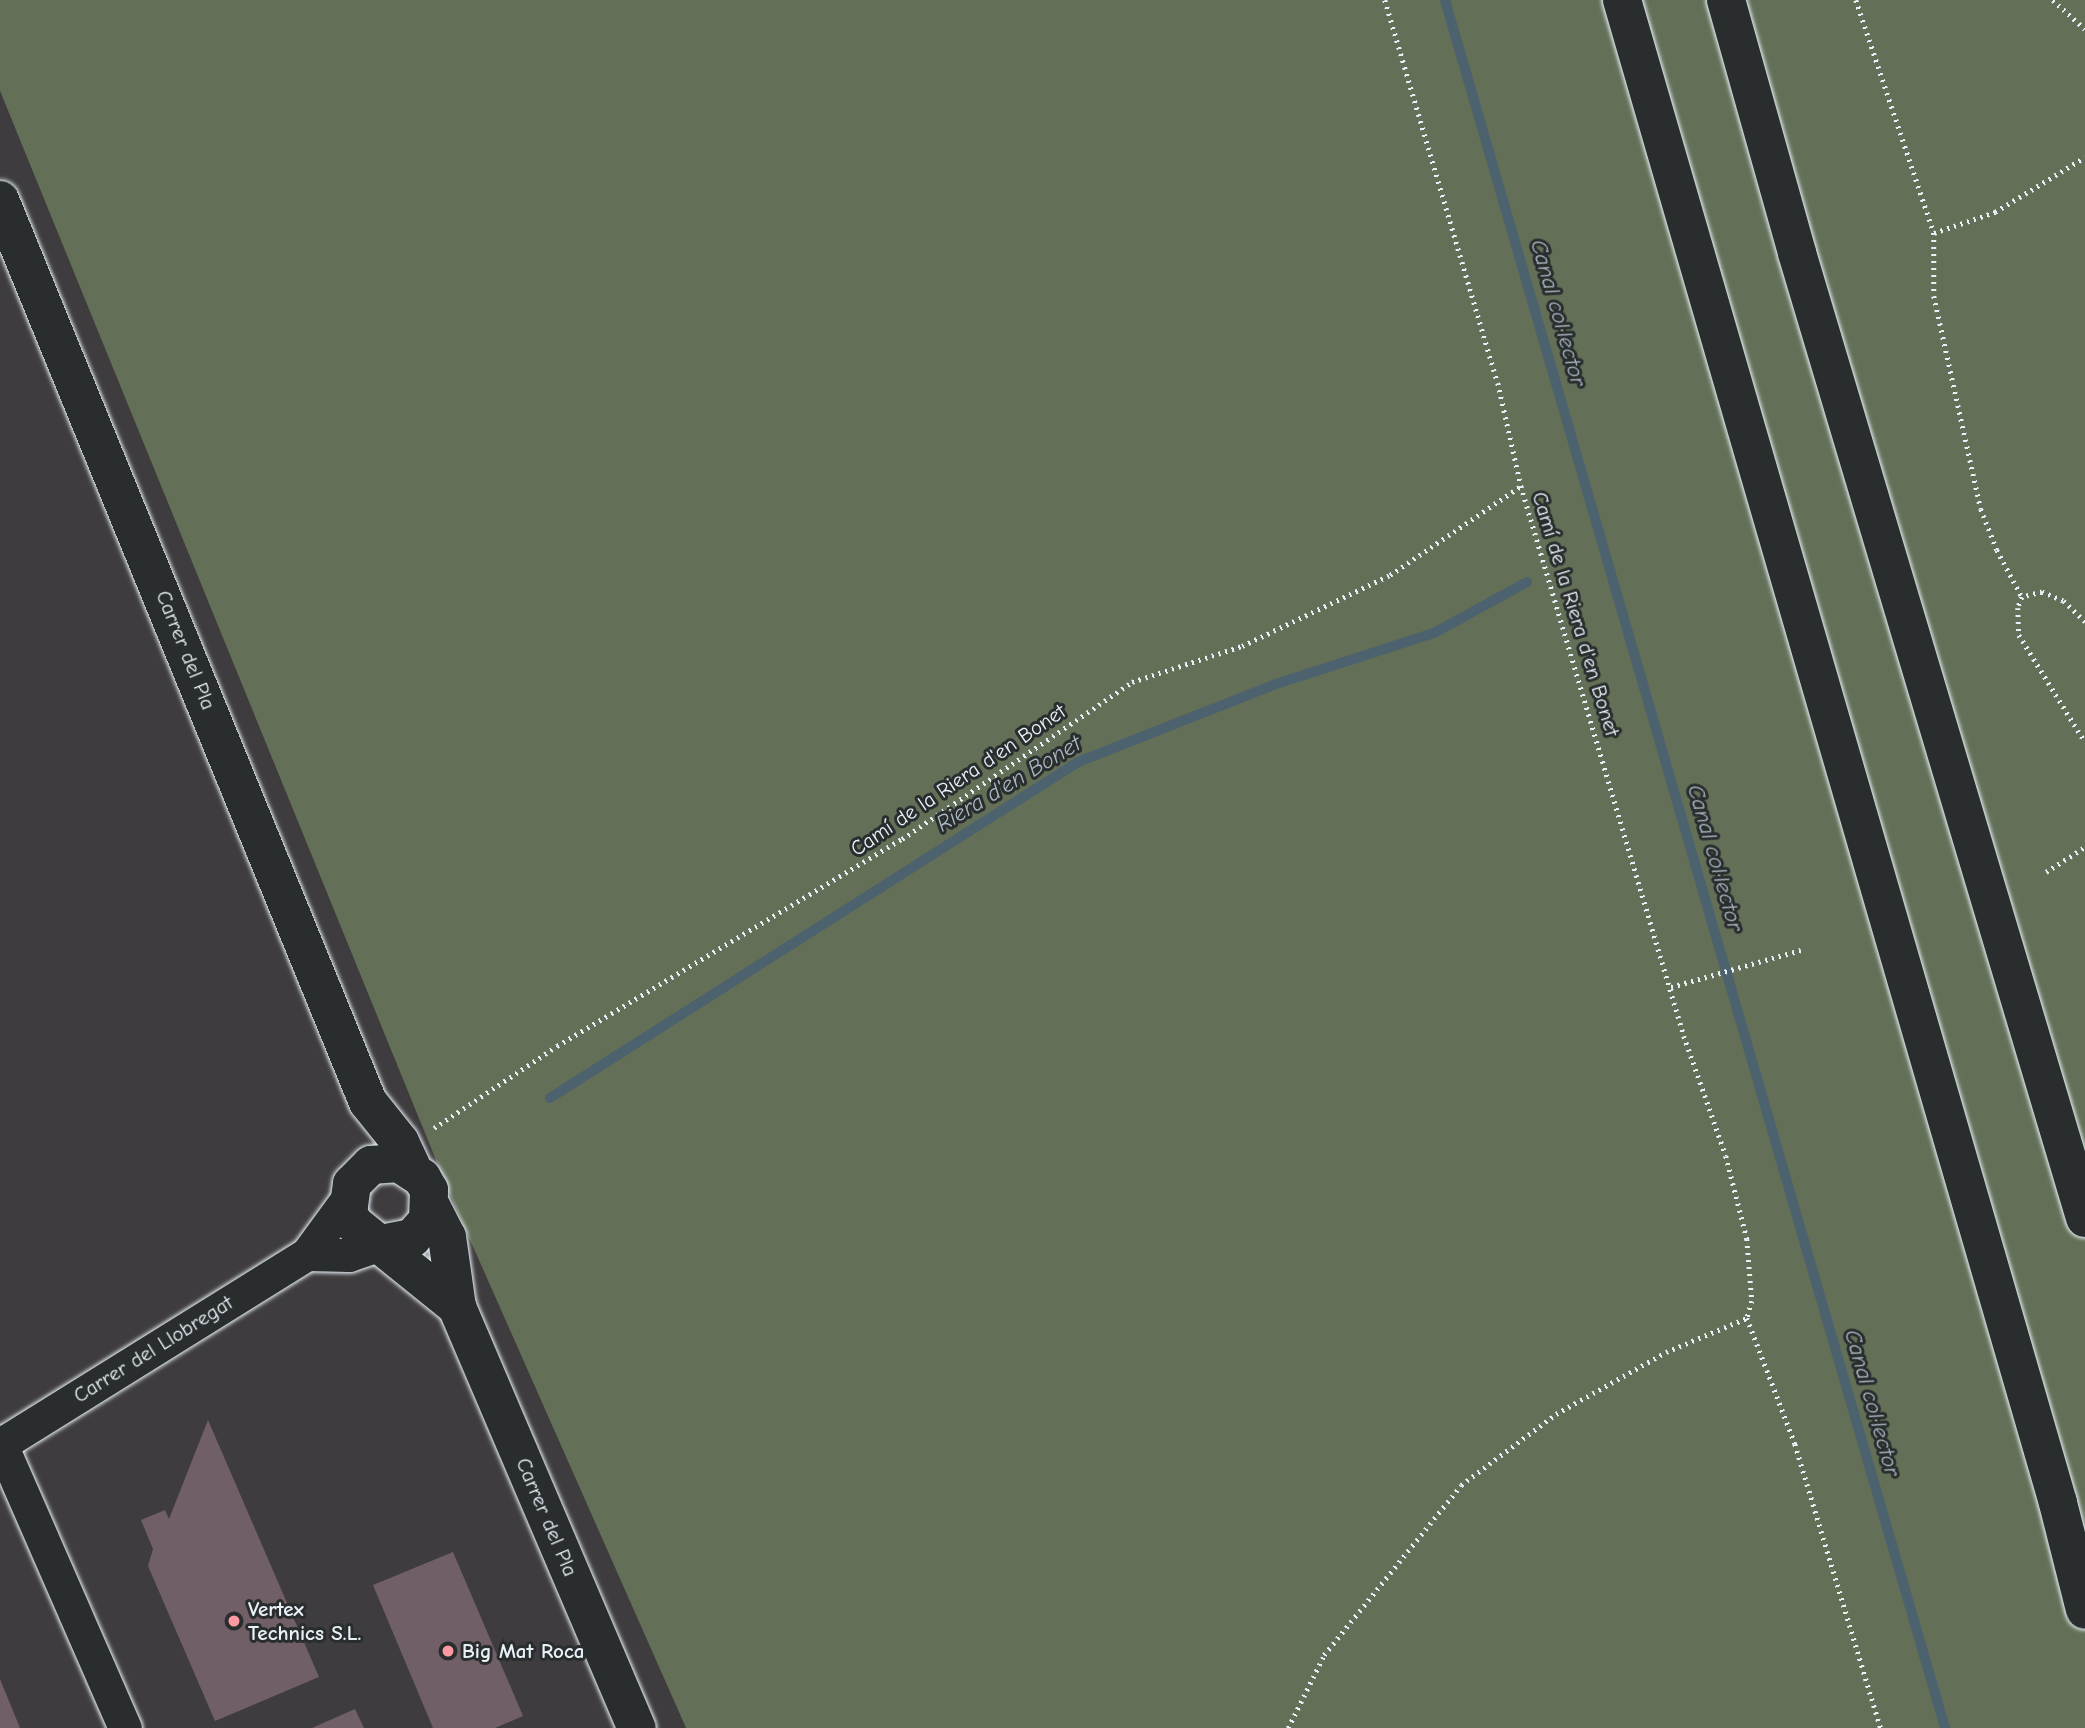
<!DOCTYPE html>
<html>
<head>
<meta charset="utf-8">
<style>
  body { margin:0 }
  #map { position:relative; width:2085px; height:1728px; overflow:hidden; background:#2a2d2e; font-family:"Comic Neue",sans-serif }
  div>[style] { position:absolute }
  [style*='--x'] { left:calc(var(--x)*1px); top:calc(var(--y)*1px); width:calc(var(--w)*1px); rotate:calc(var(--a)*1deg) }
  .built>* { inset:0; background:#3f3c3f }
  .green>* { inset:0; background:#636f56 }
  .stream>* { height:10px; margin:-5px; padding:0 5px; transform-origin:5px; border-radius:5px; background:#4c626f }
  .building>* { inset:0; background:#715f67 }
  .path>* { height:4.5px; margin-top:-2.25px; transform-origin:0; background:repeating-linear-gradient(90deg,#e8f1f8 0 2px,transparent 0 7px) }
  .roads { filter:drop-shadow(0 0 2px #e8f1f8) drop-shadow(0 0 2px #e8f1f8) }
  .minor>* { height:33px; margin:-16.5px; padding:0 16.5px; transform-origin:16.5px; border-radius:16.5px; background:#2a2d2e }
  .secondary>* { height:38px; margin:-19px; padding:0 19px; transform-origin:19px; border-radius:19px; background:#2a2d2e }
  .motorway>* { height:38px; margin:-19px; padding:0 19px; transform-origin:19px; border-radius:19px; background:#2a2d2e }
  .dots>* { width:19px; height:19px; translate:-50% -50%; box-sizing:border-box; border:4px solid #2a2d2e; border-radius:50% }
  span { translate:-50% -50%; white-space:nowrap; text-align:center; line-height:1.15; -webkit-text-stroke:6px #2a2d2e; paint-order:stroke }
  .street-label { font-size:21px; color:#e8f1f8 }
  .poi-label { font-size:21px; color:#e8f1f8; font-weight:700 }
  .left { translate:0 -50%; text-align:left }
  .water-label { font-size:23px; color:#aab8c1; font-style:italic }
</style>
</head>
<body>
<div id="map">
  <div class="built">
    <div style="clip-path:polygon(0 91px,451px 1197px,686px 1728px,0 1728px)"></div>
  </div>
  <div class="green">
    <div style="clip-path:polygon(0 0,2085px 0,2085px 1728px,686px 1728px,451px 1197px,0 91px)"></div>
  </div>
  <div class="stream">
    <div style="--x:1445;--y:0;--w:1799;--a:73.86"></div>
    <div style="--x:550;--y:1098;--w:626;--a:-32.47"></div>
    <div style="--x:1078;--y:762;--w:213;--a:-21.5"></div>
    <div style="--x:1276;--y:684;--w:166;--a:-17.9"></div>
    <div style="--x:1434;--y:633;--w:106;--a:-28.7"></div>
  </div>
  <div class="building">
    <div style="clip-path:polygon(208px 1420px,319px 1677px,215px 1721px,148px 1566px,153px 1549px,141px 1520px,165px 1510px,169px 1519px)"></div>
    <div style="clip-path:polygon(453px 1552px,523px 1716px,495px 1728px,433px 1728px,373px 1585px)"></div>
    <div style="clip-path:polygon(0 1679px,20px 1728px,0 1728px)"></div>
    <div style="clip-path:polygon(355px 1709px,364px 1728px,312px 1728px)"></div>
  </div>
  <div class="path">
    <div style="--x:1385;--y:0;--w:399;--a:73.6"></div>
    <div style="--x:1498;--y:383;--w:106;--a:77.4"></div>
    <div style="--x:1856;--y:0;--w:246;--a:71.5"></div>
    <div style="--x:1934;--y:233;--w:63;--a:90"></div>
    <div style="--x:1934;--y:296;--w:218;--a:77.6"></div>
    <div style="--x:1981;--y:509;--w:44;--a:68.7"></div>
    <div style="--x:1997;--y:550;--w:53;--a:62"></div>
    <div style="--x:2053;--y:0;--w:43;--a:42.2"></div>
    <div style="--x:1934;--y:233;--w:65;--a:-19"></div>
    <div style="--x:1995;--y:212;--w:105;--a:-31.4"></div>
    <div style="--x:2085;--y:622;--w:30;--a:-136"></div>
    <div style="--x:2063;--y:601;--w:23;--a:-157"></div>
    <div style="--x:2042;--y:592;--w:21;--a:166"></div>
    <div style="--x:2022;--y:597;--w:12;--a:110"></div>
    <div style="--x:2018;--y:608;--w:27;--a:88"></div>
    <div style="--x:2019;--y:635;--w:126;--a:58.3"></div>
    <div style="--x:2046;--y:872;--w:46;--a:-32.7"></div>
    <div style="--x:1671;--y:987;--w:135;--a:-15.9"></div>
    <div style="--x:434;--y:1128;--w:148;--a:-33.7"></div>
    <div style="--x:557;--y:1046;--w:402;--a:-31"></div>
    <div style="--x:902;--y:839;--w:278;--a:-34.3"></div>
    <div style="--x:1132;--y:682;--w:116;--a:-18.1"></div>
    <div style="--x:1242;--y:646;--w:164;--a:-25.6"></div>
    <div style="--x:1390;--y:575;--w:158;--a:-34.2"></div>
    <div style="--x:1521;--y:486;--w:574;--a:73.49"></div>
    <div style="--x:1684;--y:1036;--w:127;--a:70.7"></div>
    <div style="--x:1726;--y:1156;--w:86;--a:75.8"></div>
    <div style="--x:1747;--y:1239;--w:62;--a:85.4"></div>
    <div style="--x:1752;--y:1301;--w:18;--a:106"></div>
    <div style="--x:1747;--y:1318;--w:135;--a:69.1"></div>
    <div style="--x:1795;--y:1444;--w:297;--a:73.2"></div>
    <div style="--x:1288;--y:1728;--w:81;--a:-63.7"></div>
    <div style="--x:1324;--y:1655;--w:218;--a:-51.1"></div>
    <div style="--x:1461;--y:1485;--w:119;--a:-36.8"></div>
    <div style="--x:1556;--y:1414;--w:126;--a:-29.4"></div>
    <div style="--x:1666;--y:1352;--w:88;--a:-22.8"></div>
  </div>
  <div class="roads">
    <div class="minor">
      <div style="--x:307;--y:1254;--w:42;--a:1.4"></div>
      <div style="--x:349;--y:1255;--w:34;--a:-19"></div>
      <div style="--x:0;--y:1442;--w:312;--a:66.4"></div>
      <div style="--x:0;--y:1445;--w:362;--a:-31.9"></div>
      <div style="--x:307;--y:1254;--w:69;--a:-53.8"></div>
    </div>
    <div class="secondary">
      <div style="--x:0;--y:200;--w:974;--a:67.81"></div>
      <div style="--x:368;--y:1102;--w:51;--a:51.3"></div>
      <div style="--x:400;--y:1142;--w:29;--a:65"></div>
      <div style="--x:431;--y:1206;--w:35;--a:63"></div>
      <div style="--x:447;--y:1237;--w:71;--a:81.9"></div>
      <div style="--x:457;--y:1307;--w:458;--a:66.9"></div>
      <div style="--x:381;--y:1244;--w:32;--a:-11"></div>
      <div style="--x:412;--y:1238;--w:24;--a:-48"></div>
      <div style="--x:428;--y:1220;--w:30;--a:-88"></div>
      <div style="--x:429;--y:1190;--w:14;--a:-120"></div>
      <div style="--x:422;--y:1178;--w:27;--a:-147"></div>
      <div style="--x:399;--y:1163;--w:28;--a:176"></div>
      <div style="--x:371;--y:1165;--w:27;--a:135"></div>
      <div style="--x:352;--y:1184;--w:27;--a:98"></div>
      <div style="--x:348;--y:1211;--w:13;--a:67"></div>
      <div style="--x:353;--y:1223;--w:134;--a:38.9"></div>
    </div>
    <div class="motorway">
      <div style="--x:1622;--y:0;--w:1565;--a:73.82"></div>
      <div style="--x:2058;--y:1503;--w:110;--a:75.8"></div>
      <div style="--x:1726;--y:0;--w:263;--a:74.3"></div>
      <div style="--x:1797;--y:253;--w:1007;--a:73.38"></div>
    </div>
  </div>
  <div class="dots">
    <div style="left:234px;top:1621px;background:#ff9aa2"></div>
    <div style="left:448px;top:1651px;background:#ff9aa2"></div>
  </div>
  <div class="street-label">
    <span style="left:1576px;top:614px;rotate:73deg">Camí de la Riera d'en Bonet</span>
    <span style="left:186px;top:650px;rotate:68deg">Carrer del Pla</span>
    <span style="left:958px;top:780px;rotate:-34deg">Camí de la Riera d'en Bonet</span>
    <span style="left:153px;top:1349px;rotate:-32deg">Carrer del Llobregat</span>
    <span style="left:547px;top:1517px;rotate:67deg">Carrer del Pla</span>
  </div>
  <div class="poi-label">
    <span class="left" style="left:248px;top:1621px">Vertex<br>Technics S.L.</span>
    <span class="left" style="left:462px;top:1651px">Big Mat Roca</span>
  </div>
  <div class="water-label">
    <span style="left:1558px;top:313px;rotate:74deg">Canal col·lector</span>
    <span style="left:1009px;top:784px;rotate:-31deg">Riera d'en Bonet</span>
    <span style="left:1715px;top:858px;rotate:74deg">Canal col·lector</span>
    <span style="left:1872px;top:1403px;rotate:74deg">Canal col·lector</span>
  </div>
</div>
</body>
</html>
